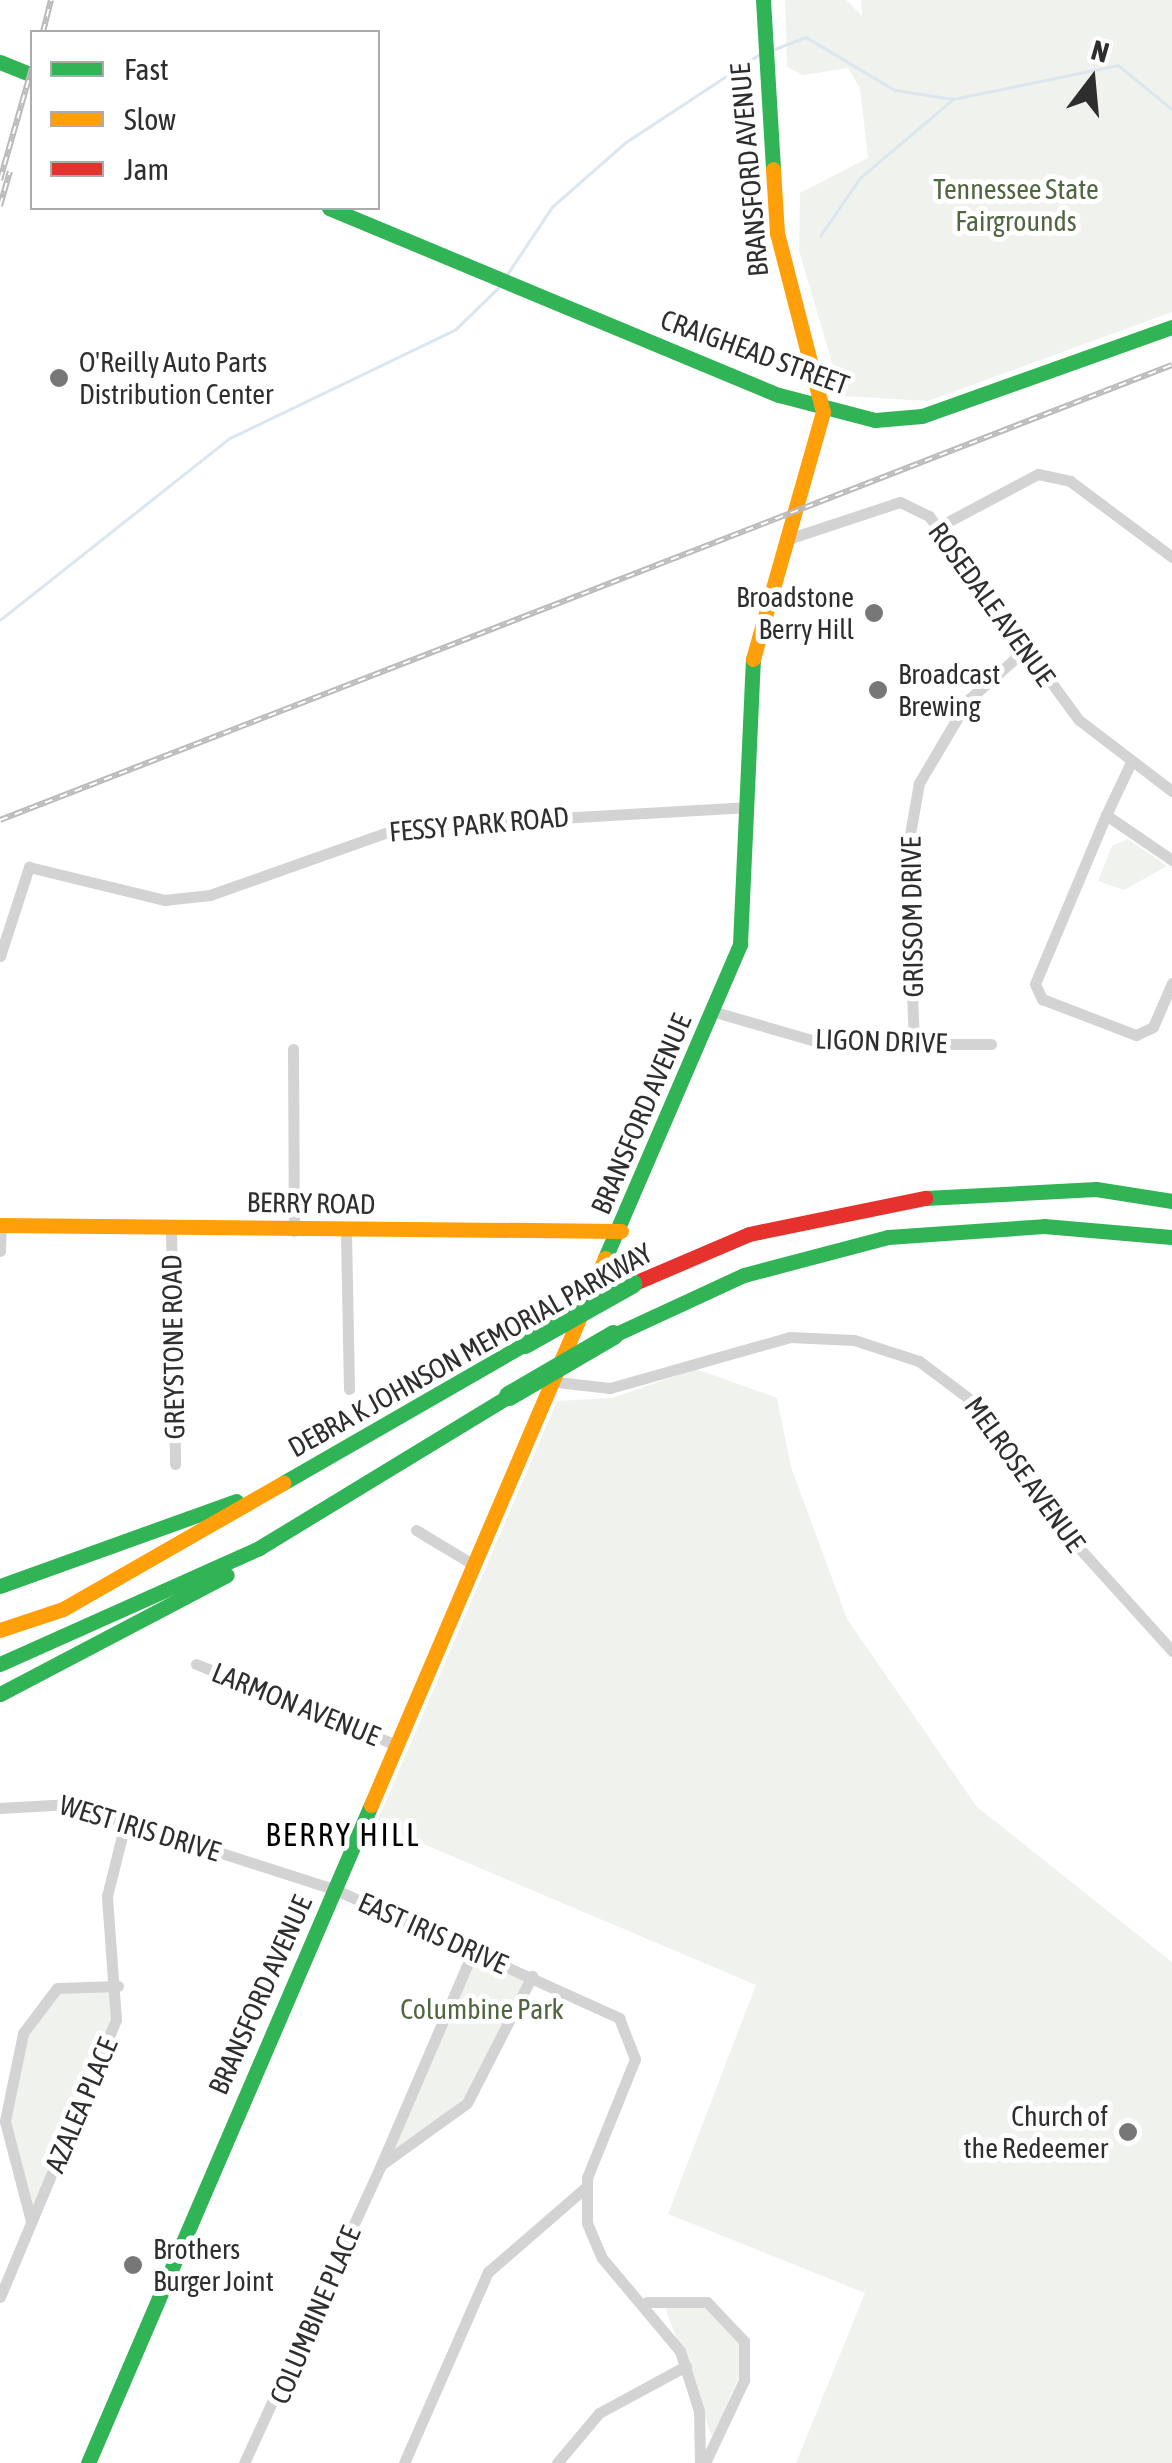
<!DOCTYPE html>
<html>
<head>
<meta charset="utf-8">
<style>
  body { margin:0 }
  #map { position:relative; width:1172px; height:2463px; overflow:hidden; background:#fff; font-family:"Asap Condensed",sans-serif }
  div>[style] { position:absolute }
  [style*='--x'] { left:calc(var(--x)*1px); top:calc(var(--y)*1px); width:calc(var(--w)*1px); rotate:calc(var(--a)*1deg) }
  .green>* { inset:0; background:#f0f3ed }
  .stream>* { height:2.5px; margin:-1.25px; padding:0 1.25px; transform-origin:1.25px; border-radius:1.25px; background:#dbe6ef }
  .street>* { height:11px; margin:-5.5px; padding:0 5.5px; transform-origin:5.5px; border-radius:5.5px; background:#d3d3d3 }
  .fast>* { height:15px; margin:-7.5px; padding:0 7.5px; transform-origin:7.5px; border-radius:7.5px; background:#30b455 }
  .slow>* { height:15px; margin:-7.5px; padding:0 7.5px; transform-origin:7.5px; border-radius:7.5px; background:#ff9f0a }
  .jam>* { height:15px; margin:-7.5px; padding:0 7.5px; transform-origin:7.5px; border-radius:7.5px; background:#e5322d }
  .rail>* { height:6px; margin-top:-3px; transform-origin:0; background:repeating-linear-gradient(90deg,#fff 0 8px,#bababa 0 16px); box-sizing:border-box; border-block:2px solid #bababa }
  .fast-bridge>* { height:20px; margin:-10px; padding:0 10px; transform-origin:10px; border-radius:10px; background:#30b455 }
  .dots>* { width:28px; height:28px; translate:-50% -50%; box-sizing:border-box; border:5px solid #fff; border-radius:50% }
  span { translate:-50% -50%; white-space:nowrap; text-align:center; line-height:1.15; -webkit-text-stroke:10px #fff; paint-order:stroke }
  .street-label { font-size:28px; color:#2e2e2e }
  .park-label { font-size:28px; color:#506640 }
  .poi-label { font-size:28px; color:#2e2e2e }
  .left { translate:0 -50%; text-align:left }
  .right { translate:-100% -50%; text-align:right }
  .quarter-label { font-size:32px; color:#000; letter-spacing:2.5px }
  .legend { position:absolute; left:30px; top:30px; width:350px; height:180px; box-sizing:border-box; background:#fff; border:2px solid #ababab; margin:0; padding:12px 18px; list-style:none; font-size:30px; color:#2e2e2e }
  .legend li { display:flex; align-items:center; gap:20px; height:50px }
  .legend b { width:50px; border:2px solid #ababab }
  .north { position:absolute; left:1042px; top:30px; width:100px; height:100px; -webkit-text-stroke:8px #fff; paint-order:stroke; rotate:16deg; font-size:28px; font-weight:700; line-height:40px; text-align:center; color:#2e2e2e }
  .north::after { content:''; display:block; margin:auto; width:35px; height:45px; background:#2e2e2e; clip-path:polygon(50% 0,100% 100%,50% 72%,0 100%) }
</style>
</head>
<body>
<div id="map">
  <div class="green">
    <div style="clip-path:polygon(785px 0,846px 0,862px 16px,861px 0,1172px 0,1172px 312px,928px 401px,842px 396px,799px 251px,800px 193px,868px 158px,860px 88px,848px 68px,803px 75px,787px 67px)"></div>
    <div style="clip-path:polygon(1128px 839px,1167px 866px,1124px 890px,1098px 881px,1112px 846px)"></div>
    <div style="clip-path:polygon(696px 1369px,777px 1398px,791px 1467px,847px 1619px,977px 1807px,1172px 1962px,1172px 2463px,796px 2463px,865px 2293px,668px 2214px,756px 1985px,376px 1824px,557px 1401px,612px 1398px)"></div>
    <div style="clip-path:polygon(473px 1951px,532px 1976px,477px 2088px,381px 2165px)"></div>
    <div style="clip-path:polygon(118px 1986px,119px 2003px,31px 2221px,5px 2094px,28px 2020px,47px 1993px)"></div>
    <div style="clip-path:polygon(664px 2304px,709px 2308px,741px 2346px,742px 2370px,712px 2437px)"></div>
  </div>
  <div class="stream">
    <div style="--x:772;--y:50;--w:36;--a:-21"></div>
    <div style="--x:806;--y:37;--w:104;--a:30.8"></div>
    <div style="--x:895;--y:90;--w:59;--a:8.8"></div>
    <div style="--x:953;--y:99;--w:168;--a:-11.6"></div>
    <div style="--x:1118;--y:65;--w:70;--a:39.2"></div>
    <div style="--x:820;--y:236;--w:70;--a:-55.4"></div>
    <div style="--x:860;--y:178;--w:122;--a:-40.3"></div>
    <div style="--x:506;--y:276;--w:83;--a:-56.3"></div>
    <div style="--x:552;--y:207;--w:98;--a:-41.3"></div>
    <div style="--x:626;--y:142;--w:160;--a:-33.3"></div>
    <div style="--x:0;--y:620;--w:293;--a:-38.4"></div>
    <div style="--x:230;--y:438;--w:251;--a:-25.7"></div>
    <div style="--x:456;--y:329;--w:60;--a:-44.3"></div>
  </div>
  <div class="street">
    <div style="--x:940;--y:526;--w:111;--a:-28"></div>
    <div style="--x:1038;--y:474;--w:33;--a:12"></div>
    <div style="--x:1070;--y:481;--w:127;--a:36.7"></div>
    <div style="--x:785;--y:540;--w:121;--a:-18.3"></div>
    <div style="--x:900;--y:502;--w:32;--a:26"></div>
    <div style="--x:929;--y:516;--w:253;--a:53.7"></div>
    <div style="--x:1079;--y:720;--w:117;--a:37.4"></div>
    <div style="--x:1106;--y:815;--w:59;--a:-64.7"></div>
    <div style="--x:1172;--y:860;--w:80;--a:-145.7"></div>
    <div style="--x:1106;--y:815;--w:183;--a:112.8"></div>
    <div style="--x:1035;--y:984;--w:17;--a:65"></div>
    <div style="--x:1042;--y:999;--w:101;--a:21"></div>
    <div style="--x:1136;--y:1035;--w:19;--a:-25"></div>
    <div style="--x:1153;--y:1027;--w:48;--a:-66.6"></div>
    <div style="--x:0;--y:956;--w:94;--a:-72"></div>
    <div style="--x:29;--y:867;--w:139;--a:13.7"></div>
    <div style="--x:164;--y:900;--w:46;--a:-6.2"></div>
    <div style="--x:210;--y:895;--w:204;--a:-19.5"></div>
    <div style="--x:402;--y:827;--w:343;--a:-3.3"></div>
    <div style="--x:715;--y:1012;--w:116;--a:16.1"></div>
    <div style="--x:826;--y:1044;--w:165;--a:0"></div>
    <div style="--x:914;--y:1045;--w:194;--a:-92.1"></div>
    <div style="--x:907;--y:851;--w:69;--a:-80"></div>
    <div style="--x:919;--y:783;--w:96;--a:-59.4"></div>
    <div style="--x:968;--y:700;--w:76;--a:-41.3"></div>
    <div style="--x:293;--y:1049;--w:182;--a:89.7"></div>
    <div style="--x:171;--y:1229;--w:235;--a:89"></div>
    <div style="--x:346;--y:1233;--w:156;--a:88.9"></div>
    <div style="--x:0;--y:1251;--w:26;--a:-88"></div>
    <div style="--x:557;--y:1382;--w:53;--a:6.5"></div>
    <div style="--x:610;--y:1388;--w:187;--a:-15.8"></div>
    <div style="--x:790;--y:1337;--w:64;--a:2.7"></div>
    <div style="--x:854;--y:1340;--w:68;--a:17.9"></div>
    <div style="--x:919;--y:1361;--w:80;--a:36.9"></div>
    <div style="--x:983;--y:1409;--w:142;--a:56.8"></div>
    <div style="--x:1061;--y:1528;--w:166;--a:47.9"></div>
    <div style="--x:416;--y:1530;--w:68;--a:31.1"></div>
    <div style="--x:196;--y:1664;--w:216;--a:22"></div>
    <div style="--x:0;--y:1808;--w:70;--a:-3.3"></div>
    <div style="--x:70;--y:1804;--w:280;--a:17.9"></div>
    <div style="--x:336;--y:1890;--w:311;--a:24.3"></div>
    <div style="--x:619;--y:2018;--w:44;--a:68.7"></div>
    <div style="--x:635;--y:2059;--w:128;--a:112"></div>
    <div style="--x:587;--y:2178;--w:45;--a:90"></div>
    <div style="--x:587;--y:2223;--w:38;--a:67"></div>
    <div style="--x:602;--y:2258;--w:121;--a:50"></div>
    <div style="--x:680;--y:2351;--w:63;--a:72.4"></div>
    <div style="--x:699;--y:2411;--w:52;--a:88.9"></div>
    <div style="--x:381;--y:2165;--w:233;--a:-66.7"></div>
    <div style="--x:31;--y:2221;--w:103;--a:-104.6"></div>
    <div style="--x:5;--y:2121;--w:90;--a:-78.4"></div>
    <div style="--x:23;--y:2033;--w:56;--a:-52.9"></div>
    <div style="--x:57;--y:1988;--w:61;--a:-1.9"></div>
    <div style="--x:0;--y:2297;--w:300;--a:-67.3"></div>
    <div style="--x:116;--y:2020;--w:124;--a:-94.2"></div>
    <div style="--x:107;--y:1896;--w:78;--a:-76"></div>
    <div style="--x:647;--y:2302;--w:60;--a:0"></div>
    <div style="--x:707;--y:2302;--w:54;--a:46.5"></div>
    <div style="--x:744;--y:2341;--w:39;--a:90"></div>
    <div style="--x:744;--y:2380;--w:92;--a:115.2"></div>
    <div style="--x:244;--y:2463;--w:328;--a:-65.3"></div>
    <div style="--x:381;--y:2165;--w:106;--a:-35.8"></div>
    <div style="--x:467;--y:2103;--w:143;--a:-62.9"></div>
    <div style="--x:404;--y:2463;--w:209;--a:-66.3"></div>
    <div style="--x:488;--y:2272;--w:128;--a:-40.9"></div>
    <div style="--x:557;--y:2463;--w:65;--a:-50"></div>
    <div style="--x:599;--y:2413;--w:99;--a:-28.4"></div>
  </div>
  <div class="fast">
    <div style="--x:763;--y:0;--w:169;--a:86.6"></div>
    <div style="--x:0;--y:62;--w:35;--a:22"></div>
    <div style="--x:329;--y:208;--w:487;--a:22.6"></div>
    <div style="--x:779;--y:395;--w:99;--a:14.6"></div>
    <div style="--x:875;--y:420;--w:47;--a:-4.9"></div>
    <div style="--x:922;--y:416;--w:265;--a:-19.6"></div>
    <div style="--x:925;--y:1198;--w:171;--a:-3"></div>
    <div style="--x:1096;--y:1189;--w:77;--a:9"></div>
    <div style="--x:605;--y:1258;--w:342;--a:-66.7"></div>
    <div style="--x:740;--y:944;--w:285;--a:-87.4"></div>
    <div style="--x:614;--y:1335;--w:143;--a:-24.8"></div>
    <div style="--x:744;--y:1275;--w:149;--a:-14.8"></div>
    <div style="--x:888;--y:1237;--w:156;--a:-4"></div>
    <div style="--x:1044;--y:1226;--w:128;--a:4.9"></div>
    <div style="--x:283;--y:1483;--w:279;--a:-29.9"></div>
    <div style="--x:0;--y:1586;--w:251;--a:-19.8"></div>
    <div style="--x:0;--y:1664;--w:284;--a:-24.1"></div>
    <div style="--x:259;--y:1548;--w:293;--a:-31.3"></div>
    <div style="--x:0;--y:1694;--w:256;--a:-27.7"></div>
    <div style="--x:88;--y:2463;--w:716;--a:-66.73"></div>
  </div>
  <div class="slow">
    <div style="--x:753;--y:659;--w:257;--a:-74.2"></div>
    <div style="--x:823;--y:412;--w:185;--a:-104.4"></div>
    <div style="--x:777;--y:233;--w:64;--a:-93.6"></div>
    <div style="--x:0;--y:1225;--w:621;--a:0.55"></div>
    <div style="--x:0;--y:1630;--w:66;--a:-18.4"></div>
    <div style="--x:63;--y:1609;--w:254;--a:-29.8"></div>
    <div style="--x:371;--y:1805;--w:595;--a:-66.84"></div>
  </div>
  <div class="jam">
    <div style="--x:632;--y:1284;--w:127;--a:-23.1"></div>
    <div style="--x:749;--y:1234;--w:180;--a:-11.6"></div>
  </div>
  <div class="rail">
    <div style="--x:43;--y:32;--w:33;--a:-76"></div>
    <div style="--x:0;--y:180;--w:116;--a:-74.1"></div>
    <div style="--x:0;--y:206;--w:36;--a:-74"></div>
    <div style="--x:0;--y:820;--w:1257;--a:-21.22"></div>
  </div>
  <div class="fast-bridge">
    <div style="--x:525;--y:1344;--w:123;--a:-29.3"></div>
    <div style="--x:509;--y:1396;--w:121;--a:-30.2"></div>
  </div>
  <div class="dots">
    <div style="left:59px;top:378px;background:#777"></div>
    <div style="left:874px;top:613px;background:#777"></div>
    <div style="left:878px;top:690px;background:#777"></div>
    <div style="left:1128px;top:2132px;background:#777"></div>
    <div style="left:133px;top:2265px;background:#777"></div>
  </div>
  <div class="street-label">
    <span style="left:749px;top:170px;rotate:-95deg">BRANSFORD AVENUE</span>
    <span style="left:755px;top:352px;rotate:20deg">CRAIGHEAD STREET</span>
    <span style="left:992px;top:604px;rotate:54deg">ROSEDALE AVENUE</span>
    <span style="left:479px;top:824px;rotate:-5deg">FESSY PARK ROAD</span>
    <span style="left:912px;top:917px;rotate:-91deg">GRISSOM DRIVE</span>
    <span style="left:881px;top:1041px;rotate:2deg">LIGON DRIVE</span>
    <span style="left:641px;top:1114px;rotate:-67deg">BRANSFORD AVENUE</span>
    <span style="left:311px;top:1203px;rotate:1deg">BERRY ROAD</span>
    <span style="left:173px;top:1347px;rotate:-91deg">GREYSTONE ROAD</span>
    <span style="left:470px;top:1350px;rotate:-29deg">DEBRA K JOHNSON MEMORIAL PARKWAY</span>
    <span style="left:1025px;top:1474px;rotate:54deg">MELROSE AVENUE</span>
    <span style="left:296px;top:1704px;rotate:22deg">LARMON AVENUE</span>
    <span style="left:140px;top:1828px;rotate:17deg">WEST IRIS DRIVE</span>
    <span style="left:433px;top:1933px;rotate:24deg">EAST IRIS DRIVE</span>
    <span style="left:260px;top:1995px;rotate:-66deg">BRANSFORD AVENUE</span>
    <span style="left:81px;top:2105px;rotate:-67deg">AZALEA PLACE</span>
    <span style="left:315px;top:2315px;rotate:-67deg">COLUMBINE PLACE</span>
  </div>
  <div class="park-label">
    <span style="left:1016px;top:205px">Tennessee State<br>Fairgrounds</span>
    <span style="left:482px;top:2009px">Columbine Park</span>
  </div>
  <div class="poi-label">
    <span class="left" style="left:79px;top:378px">O'Reilly Auto Parts<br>Distribution Center</span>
    <span class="right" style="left:854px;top:613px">Broadstone<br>Berry Hill</span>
    <span class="left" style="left:898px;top:690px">Broadcast<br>Brewing</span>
    <span class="right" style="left:1108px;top:2132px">Church of<br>the Redeemer</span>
    <span class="left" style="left:153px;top:2265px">Brothers<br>Burger Joint</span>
  </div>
  <div class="quarter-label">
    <span style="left:343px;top:1835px">BERRY HILL</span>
  </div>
  <ul class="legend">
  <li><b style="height:12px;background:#30b455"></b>Fast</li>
  <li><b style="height:12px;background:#ff9f0a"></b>Slow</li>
  <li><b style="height:12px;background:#e5322d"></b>Jam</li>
  </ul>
  <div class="north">N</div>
</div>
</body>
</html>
